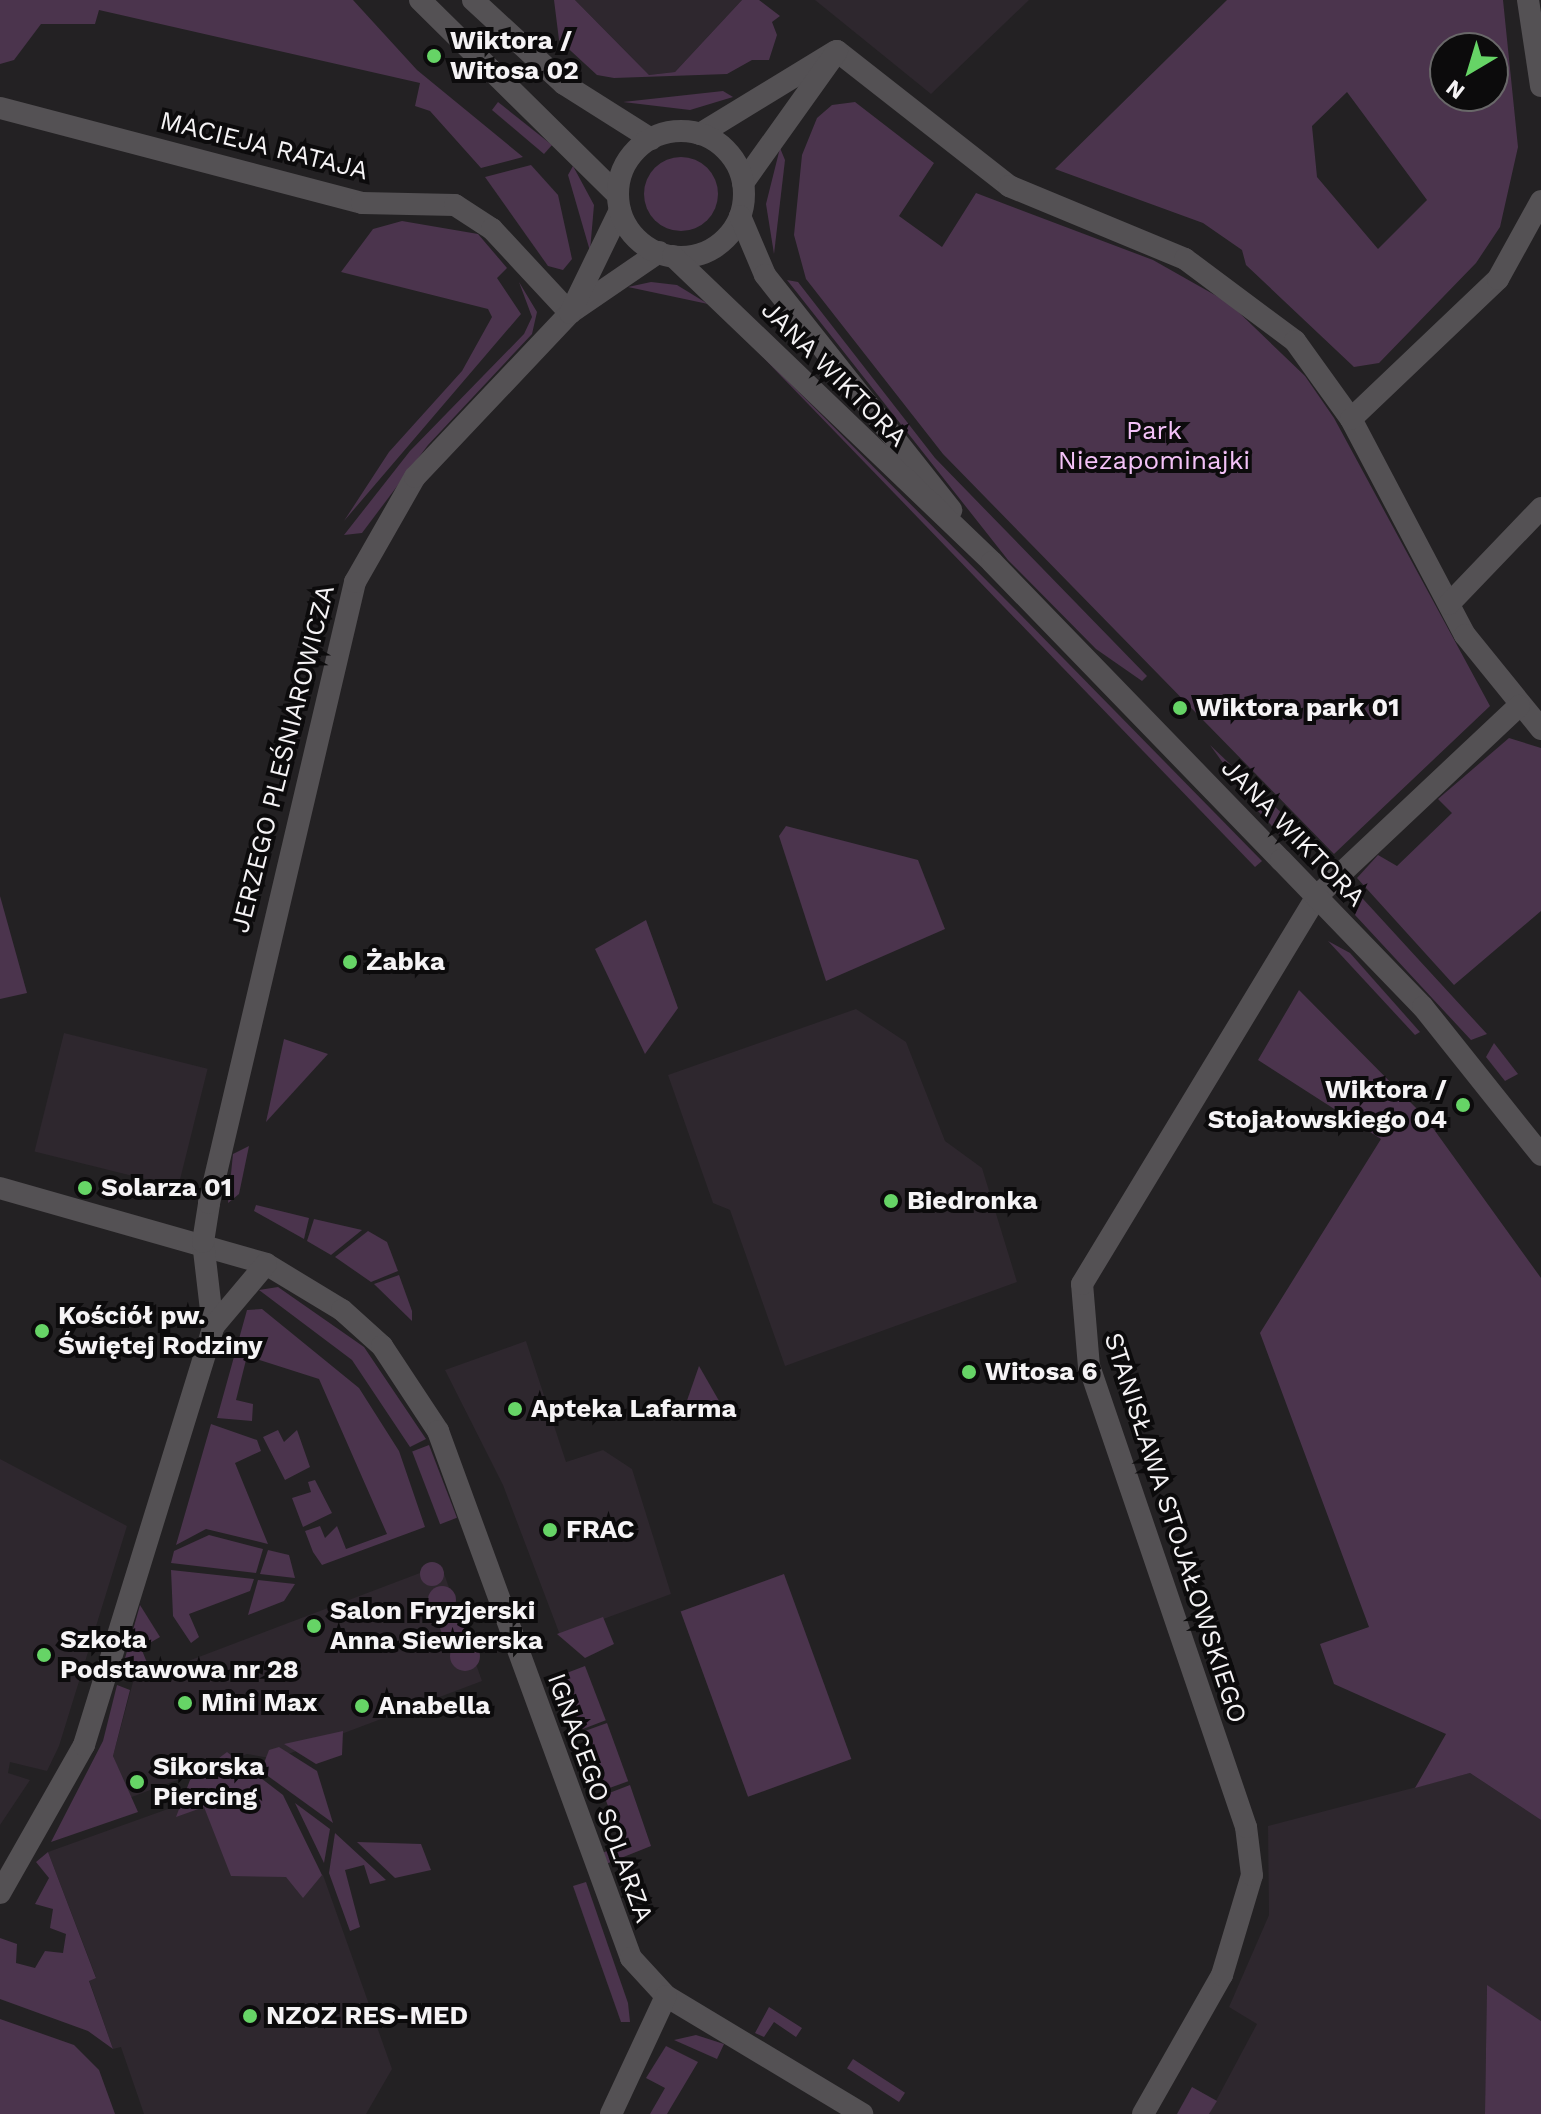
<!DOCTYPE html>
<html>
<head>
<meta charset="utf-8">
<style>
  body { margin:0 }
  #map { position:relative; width:1541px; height:2114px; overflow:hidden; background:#232123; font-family:"Work Sans",sans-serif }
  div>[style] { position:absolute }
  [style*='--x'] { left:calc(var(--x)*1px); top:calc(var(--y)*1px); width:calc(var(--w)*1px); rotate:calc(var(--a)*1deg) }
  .built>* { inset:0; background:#2e272e; transform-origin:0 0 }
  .green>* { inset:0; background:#4b344d; transform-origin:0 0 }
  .round { border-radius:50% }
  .minor>* { height:22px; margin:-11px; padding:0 11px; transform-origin:11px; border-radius:11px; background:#545154 }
  .tertiary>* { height:22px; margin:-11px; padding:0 11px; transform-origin:11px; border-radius:11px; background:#545154 }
  .tertiary>.ring { margin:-11px; padding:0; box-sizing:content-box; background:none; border:22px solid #545154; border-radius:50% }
  .dots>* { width:22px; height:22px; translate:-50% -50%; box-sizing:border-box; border:4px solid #0c0b0c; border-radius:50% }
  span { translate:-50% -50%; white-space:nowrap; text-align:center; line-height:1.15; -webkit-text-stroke:8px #0c0b0c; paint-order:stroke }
  .poi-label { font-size:26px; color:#f5f3f5; font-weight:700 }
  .left { translate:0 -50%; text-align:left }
  .right { translate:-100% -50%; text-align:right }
  .street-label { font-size:26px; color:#f5f3f5 }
  .park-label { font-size:26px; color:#f4c2f8 }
  .north { position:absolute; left:1429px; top:32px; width:80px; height:80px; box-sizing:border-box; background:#0c0b0c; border:2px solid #696869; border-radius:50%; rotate:218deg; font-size:22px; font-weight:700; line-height:32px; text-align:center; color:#f5f3f5 }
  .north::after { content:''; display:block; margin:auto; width:28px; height:36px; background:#66d466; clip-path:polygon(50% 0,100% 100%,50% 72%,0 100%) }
</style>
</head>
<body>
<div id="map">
  <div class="built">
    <div style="clip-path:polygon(575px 0,742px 0,675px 72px,649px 75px)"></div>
    <div style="clip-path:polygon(815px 0,1029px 0,931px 94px)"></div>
    <div style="clip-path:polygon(856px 1009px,906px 1042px,945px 1141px,982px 1168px,1017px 1282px,785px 1366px,730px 1210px,713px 1203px,668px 1075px)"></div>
    <div style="left:64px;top:1033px;width:148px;height:122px;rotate:14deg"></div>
    <div style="clip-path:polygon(526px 1341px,566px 1462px,603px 1450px,632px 1469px,671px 1594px,560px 1635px,503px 1485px,445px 1370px)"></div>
    <div style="clip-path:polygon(0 1459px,127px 1526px,59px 1746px,47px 1771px,10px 1762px,8px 1773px,30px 1780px,0 1825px)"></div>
    <div style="clip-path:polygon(441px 1565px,482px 1681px,275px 1759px,247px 1754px,129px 1798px,113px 1756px,133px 1682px)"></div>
    <div style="clip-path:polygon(1470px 1773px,1541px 1820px,1541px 2021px,1487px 1986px,1485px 2114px,1209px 2114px,1257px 2024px,1229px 2007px,1269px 1915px,1268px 1826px)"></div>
    <div style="clip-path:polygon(232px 1786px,258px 1856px,323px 1875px,392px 2069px,366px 2114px,144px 2114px,121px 2047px,113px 2049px,89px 1980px,96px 1977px,48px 1852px)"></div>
  </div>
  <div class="green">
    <div style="clip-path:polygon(0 0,353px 0,417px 70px,523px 157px,481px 168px,430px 111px,415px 106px,420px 83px,99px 10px,95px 24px,41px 24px,14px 60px,0 64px)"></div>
    <div style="clip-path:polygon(554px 0,575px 0,649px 75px,675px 72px,742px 0,759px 0,780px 16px,772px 22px,777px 35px,769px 60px,752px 60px,727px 74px,614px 78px,597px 75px,559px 40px)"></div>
    <div style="clip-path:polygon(evenodd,1227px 0,1503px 0,1518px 147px,1500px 227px,1476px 263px,1379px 363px,1354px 367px,1246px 265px,1242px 250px,1203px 223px,1055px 169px,1227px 0,1445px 48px,1493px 48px,1493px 96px,1445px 96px,1445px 48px,1227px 0,1347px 92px,1427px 200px,1378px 249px,1317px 177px,1312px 126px,1347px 92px)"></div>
    <div style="clip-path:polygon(723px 91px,733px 97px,690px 110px,623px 102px)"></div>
    <div style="clip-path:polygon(498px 102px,552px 145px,544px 154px,492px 110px)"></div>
    <div style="clip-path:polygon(855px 102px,934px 163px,899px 216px,942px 247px,976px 193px,1153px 260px,1229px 303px,1305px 376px,1334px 418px,1490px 706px,1334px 854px,943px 454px,806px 279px,794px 235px,802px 155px,817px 118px,832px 105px)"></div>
    <div style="clip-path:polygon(780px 148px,785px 160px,774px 254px,766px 204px)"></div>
    <div class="round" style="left:644px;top:157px;width:74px;height:74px"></div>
    <div style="clip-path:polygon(531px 165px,558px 195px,572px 259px,563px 270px,548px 266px,485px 177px)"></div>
    <div style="clip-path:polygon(573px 166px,594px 205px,590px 251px,568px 175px)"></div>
    <div style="clip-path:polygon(402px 221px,478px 234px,507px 268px,497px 278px,521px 314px,344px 521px,389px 452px,462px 371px,492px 317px,488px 309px,341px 272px,373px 229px)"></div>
    <div style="clip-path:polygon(787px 280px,798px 282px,935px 458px,1147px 676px,1142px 681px,1096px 649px,1008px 560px)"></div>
    <div style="clip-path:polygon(519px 282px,537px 312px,532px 334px,428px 445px,362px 533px,344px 535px,410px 451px,524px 334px,532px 317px)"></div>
    <div style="clip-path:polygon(651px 282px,677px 285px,708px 304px,628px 287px)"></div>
    <div style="clip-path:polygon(730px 323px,1015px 609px,1262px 861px,1255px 867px)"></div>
    <div style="clip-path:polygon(1509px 738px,1541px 748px,1541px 911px,1454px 985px,1357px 878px,1378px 855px,1397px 866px,1452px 813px,1438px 799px)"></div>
    <div style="clip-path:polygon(1210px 745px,1292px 823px,1284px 839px,1257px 810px)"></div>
    <div style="clip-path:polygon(786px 826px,918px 860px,945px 929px,826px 981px,779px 836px)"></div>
    <div style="clip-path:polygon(1353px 888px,1430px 972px,1487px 1034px,1471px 1040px,1355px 915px)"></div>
    <div style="clip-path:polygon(0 896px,27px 993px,0 999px)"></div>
    <div style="clip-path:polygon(646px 920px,678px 1008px,645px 1054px,595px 949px)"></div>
    <div style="clip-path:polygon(1328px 941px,1350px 953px,1420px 1032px,1415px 1035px)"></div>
    <div style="clip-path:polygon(1299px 990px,1425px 1117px,1541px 1278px,1541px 1820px,1470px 1773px,1415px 1788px,1446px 1734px,1334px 1684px,1320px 1644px,1369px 1627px,1260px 1333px,1381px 1139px,1258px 1060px)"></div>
    <div style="clip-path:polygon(284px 1039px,328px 1054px,266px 1122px)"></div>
    <div style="clip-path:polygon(1494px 1043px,1518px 1074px,1505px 1081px,1486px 1057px)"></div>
    <div style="clip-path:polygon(249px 1146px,239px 1194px,228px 1203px,233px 1154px)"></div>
    <div style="clip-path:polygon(256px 1205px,309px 1218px,304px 1239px,254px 1211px)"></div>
    <div style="clip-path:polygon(314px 1219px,362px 1230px,331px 1255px,307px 1241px)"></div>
    <div style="clip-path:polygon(368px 1231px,387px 1242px,398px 1271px,371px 1282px,335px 1257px)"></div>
    <div style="clip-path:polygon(399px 1275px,412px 1311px,412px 1321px,374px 1284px)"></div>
    <div style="clip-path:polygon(278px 1287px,364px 1347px,426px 1439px,410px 1447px,352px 1360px,259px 1290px)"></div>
    <div style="clip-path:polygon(262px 1309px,359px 1388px,399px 1451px,425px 1527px,322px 1565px,313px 1552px,305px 1531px,320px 1526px,325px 1538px,337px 1526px,346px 1549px,387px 1534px,319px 1379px,247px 1356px,236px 1400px,253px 1404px,252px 1421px,217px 1418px,247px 1310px)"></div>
    <div style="clip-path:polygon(699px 1366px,726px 1413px,682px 1415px)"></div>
    <div style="clip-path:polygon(211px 1424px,257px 1440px,261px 1451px,235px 1463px,268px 1544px,206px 1529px,176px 1545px)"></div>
    <div style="clip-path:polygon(278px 1430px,284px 1442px,297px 1430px,310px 1467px,285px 1480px,263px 1437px)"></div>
    <div style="left:429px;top:1445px;width:78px;height:18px;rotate:69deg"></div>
    <div style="clip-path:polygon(315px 1480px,332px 1513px,303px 1527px,292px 1498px,311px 1492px,308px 1482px)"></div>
    <div style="clip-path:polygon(209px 1535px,263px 1549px,256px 1573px,171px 1563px,174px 1551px)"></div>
    <div style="clip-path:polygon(268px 1550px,289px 1555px,295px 1578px,260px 1574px)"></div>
    <div class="round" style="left:420px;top:1562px;width:24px;height:24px"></div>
    <div style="clip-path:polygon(171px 1570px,254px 1579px,250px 1591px,189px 1614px,199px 1637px,191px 1643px,173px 1616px)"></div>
    <div style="left:784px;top:1574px;width:197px;height:110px;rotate:70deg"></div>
    <div style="clip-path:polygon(258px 1580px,295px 1584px,284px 1601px,248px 1615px)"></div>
    <div class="round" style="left:428px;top:1586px;width:28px;height:28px"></div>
    <div style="clip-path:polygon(140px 1605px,160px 1637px,141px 1648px,148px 1665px,133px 1682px,120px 1676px)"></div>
    <div class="round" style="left:440px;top:1613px;width:26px;height:26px"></div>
    <div style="clip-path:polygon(603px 1617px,614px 1644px,585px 1658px,557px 1634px)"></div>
    <div class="round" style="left:450px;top:1641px;width:30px;height:30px"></div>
    <div style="left:585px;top:1666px;width:58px;height:26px;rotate:69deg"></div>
    <div style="clip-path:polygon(117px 1685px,130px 1690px,113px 1756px,138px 1812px,51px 1842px,103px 1741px)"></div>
    <div style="left:607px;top:1723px;width:62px;height:28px;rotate:70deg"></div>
    <div style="clip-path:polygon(343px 1731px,342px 1755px,316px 1764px,284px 1744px)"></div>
    <div style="clip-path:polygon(279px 1747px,317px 1771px,333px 1823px,261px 1771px,269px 1750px)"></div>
    <div style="clip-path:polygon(227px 1752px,283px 1795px,322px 1875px,303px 1898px,286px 1877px,231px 1876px,204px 1807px,176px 1817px,190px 1780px)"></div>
    <div style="clip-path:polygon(630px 1785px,651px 1846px,606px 1864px,602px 1853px,622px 1845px,604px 1795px)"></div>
    <div style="clip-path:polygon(295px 1803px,330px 1829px,324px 1863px)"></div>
    <div style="clip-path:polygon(335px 1833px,386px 1880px,370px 1884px,364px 1865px,345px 1870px,360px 1927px,350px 1931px,329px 1873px)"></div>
    <div style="clip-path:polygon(357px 1842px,421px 1844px,431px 1870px,395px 1878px)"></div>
    <div style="clip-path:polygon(48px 1852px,96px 1978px,89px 1981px,113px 2049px,88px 2031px,0 1999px,0 1938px,17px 1944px,16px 1963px,35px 1968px,45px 1951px,63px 1953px,66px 1934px,50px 1928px,53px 1909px,35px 1904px,49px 1878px,36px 1862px)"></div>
    <div style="clip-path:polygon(586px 1882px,628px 2003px,630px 2022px,621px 2022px,573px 1886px)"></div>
    <div style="clip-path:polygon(1487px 1985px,1541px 2021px,1541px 2114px,1485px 2114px)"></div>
    <div style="clip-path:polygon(769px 2007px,802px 2028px,796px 2037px,774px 2022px,764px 2037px,755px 2033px)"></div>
    <div style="clip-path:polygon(0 2019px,74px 2045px,99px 2070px,115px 2114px,0 2114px)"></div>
    <div style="clip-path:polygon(696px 2035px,724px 2044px,717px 2059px,674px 2040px)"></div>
    <div style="clip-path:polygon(666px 2046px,698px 2062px,667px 2114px,650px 2114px,665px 2088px,646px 2078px)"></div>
    <div style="left:853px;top:2059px;width:62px;height:11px;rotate:33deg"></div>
    <div style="clip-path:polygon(1192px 2087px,1217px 2101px,1209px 2114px,1177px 2114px)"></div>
  </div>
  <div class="minor">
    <div style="--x:1528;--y:0;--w:87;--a:81.4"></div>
    <div style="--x:837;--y:51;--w:219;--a:38.1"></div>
    <div style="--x:1009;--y:186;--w:191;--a:22.5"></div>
    <div style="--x:1185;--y:259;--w:137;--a:36.7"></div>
    <div style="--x:1295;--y:341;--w:96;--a:54.3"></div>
    <div style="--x:1351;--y:419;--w:244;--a:62.2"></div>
    <div style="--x:1465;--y:635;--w:121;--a:51"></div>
    <div style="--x:0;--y:108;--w:374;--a:14.7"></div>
    <div style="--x:362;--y:203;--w:93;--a:1.2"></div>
    <div style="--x:455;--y:205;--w:44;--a:33"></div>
    <div style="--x:492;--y:229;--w:115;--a:47.1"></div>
    <div style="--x:700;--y:134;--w:159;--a:-31.4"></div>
    <div style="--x:743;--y:183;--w:162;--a:-54.5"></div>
    <div style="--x:570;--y:313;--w:108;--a:-34.4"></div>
    <div style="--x:1351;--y:419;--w:203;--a:-43.6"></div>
    <div style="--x:1498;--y:279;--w:89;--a:-61.1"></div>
    <div style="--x:1449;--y:604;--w:133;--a:-46.2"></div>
    <div style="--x:0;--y:1188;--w:277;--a:15.9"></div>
    <div style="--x:266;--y:1264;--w:89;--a:31.2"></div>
    <div style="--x:342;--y:1310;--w:54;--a:42"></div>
    <div style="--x:382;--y:1346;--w:102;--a:56.6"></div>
    <div style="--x:438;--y:1431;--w:561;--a:69.89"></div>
    <div style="--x:631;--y:1958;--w:52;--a:47.4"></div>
    <div style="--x:666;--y:1996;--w:229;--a:31"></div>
    <div style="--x:213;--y:1327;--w:86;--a:-96.7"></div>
    <div style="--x:203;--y:1242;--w:39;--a:-81"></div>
    <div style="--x:209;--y:1203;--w:638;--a:-76.77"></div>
    <div style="--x:355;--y:582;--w:121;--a:-60.3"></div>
    <div style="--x:415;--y:477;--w:226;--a:-46.6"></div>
    <div style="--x:570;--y:313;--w:114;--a:-64.1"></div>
    <div style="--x:0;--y:1893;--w:170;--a:-60.4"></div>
    <div style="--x:84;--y:1745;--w:437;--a:-72.8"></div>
    <div style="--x:213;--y:1327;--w:82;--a:-49.9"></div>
    <div style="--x:611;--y:2114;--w:130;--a:-65"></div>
    <div style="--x:1143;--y:2114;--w:160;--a:-60.4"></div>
    <div style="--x:1222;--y:1975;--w:104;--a:-73.3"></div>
    <div style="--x:1252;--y:1875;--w:48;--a:-97.1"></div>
    <div style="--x:1246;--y:1827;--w:486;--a:-108.8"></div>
    <div style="--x:1089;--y:1367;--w:83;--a:-94.8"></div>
    <div style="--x:1082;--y:1284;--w:452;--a:-58.8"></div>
    <div style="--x:1316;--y:897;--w:279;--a:-43.3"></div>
  </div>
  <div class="tertiary">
    <div style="--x:420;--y:0;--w:278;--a:44.6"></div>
    <div style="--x:473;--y:0;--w:124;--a:42.7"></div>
    <div style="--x:564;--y:84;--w:103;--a:32.3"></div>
    <div class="ring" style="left:618px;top:131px;width:104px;height:104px"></div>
    <div style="--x:740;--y:216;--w:64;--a:67"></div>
    <div style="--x:765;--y:275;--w:300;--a:51.6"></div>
    <div style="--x:673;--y:256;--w:442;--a:43.8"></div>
    <div style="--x:992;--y:562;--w:415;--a:45.9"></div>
    <div style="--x:1281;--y:860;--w:204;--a:46"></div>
    <div style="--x:1423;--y:1007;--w:189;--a:51.4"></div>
  </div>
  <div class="dots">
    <div style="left:434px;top:56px;background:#66d466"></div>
    <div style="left:1180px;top:708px;background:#66d466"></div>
    <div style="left:350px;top:962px;background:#66d466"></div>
    <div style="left:1463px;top:1105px;background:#66d466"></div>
    <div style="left:85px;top:1188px;background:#66d466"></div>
    <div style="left:891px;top:1201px;background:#66d466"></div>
    <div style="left:42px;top:1331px;background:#66d466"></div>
    <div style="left:969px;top:1372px;background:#66d466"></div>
    <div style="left:515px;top:1409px;background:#66d466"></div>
    <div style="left:550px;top:1530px;background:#66d466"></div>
    <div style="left:314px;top:1626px;background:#66d466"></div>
    <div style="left:44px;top:1655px;background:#66d466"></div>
    <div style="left:185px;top:1703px;background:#66d466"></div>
    <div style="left:362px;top:1706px;background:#66d466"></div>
    <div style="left:137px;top:1782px;background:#66d466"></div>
    <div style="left:250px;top:2016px;background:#66d466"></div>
  </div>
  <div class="poi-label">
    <span class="left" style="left:450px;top:56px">Wiktora /<br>Witosa 02</span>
    <span class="left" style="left:1196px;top:708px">Wiktora park 01</span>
    <span class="left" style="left:366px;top:962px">Żabka</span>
    <span class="right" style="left:1447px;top:1105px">Wiktora /<br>Stojałowskiego 04</span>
    <span class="left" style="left:101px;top:1188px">Solarza 01</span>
    <span class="left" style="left:907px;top:1201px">Biedronka</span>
    <span class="left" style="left:58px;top:1331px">Kościół pw.<br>Świętej Rodziny</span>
    <span class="left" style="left:985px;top:1372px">Witosa 6</span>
    <span class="left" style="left:531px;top:1409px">Apteka Lafarma</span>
    <span class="left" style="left:566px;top:1530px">FRAC</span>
    <span class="left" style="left:330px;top:1626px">Salon Fryzjerski<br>Anna Siewierska</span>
    <span class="left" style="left:60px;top:1655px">Szkoła<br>Podstawowa nr 28</span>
    <span class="left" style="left:201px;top:1703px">Mini Max</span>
    <span class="left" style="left:378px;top:1706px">Anabella</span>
    <span class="left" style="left:153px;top:1782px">Sikorska<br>Piercing</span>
    <span class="left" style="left:266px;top:2016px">NZOZ RES-MED</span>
  </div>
  <div class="street-label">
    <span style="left:264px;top:146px;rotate:14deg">MACIEJA RATAJA</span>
    <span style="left:834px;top:374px;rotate:45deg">JANA WIKTORA</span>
    <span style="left:283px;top:759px;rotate:-76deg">JERZEGO PLEŚNIAROWICZA</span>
    <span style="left:1293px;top:833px;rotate:46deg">JANA WIKTORA</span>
    <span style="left:1175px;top:1528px;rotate:72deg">STANISŁAWA STOJAŁOWSKIEGO</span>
    <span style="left:600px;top:1798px;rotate:70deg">IGNACEGO SOLARZA</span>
  </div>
  <div class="park-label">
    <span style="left:1154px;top:446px">Park<br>Niezapominajki</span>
  </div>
  <div class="north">N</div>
</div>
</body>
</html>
